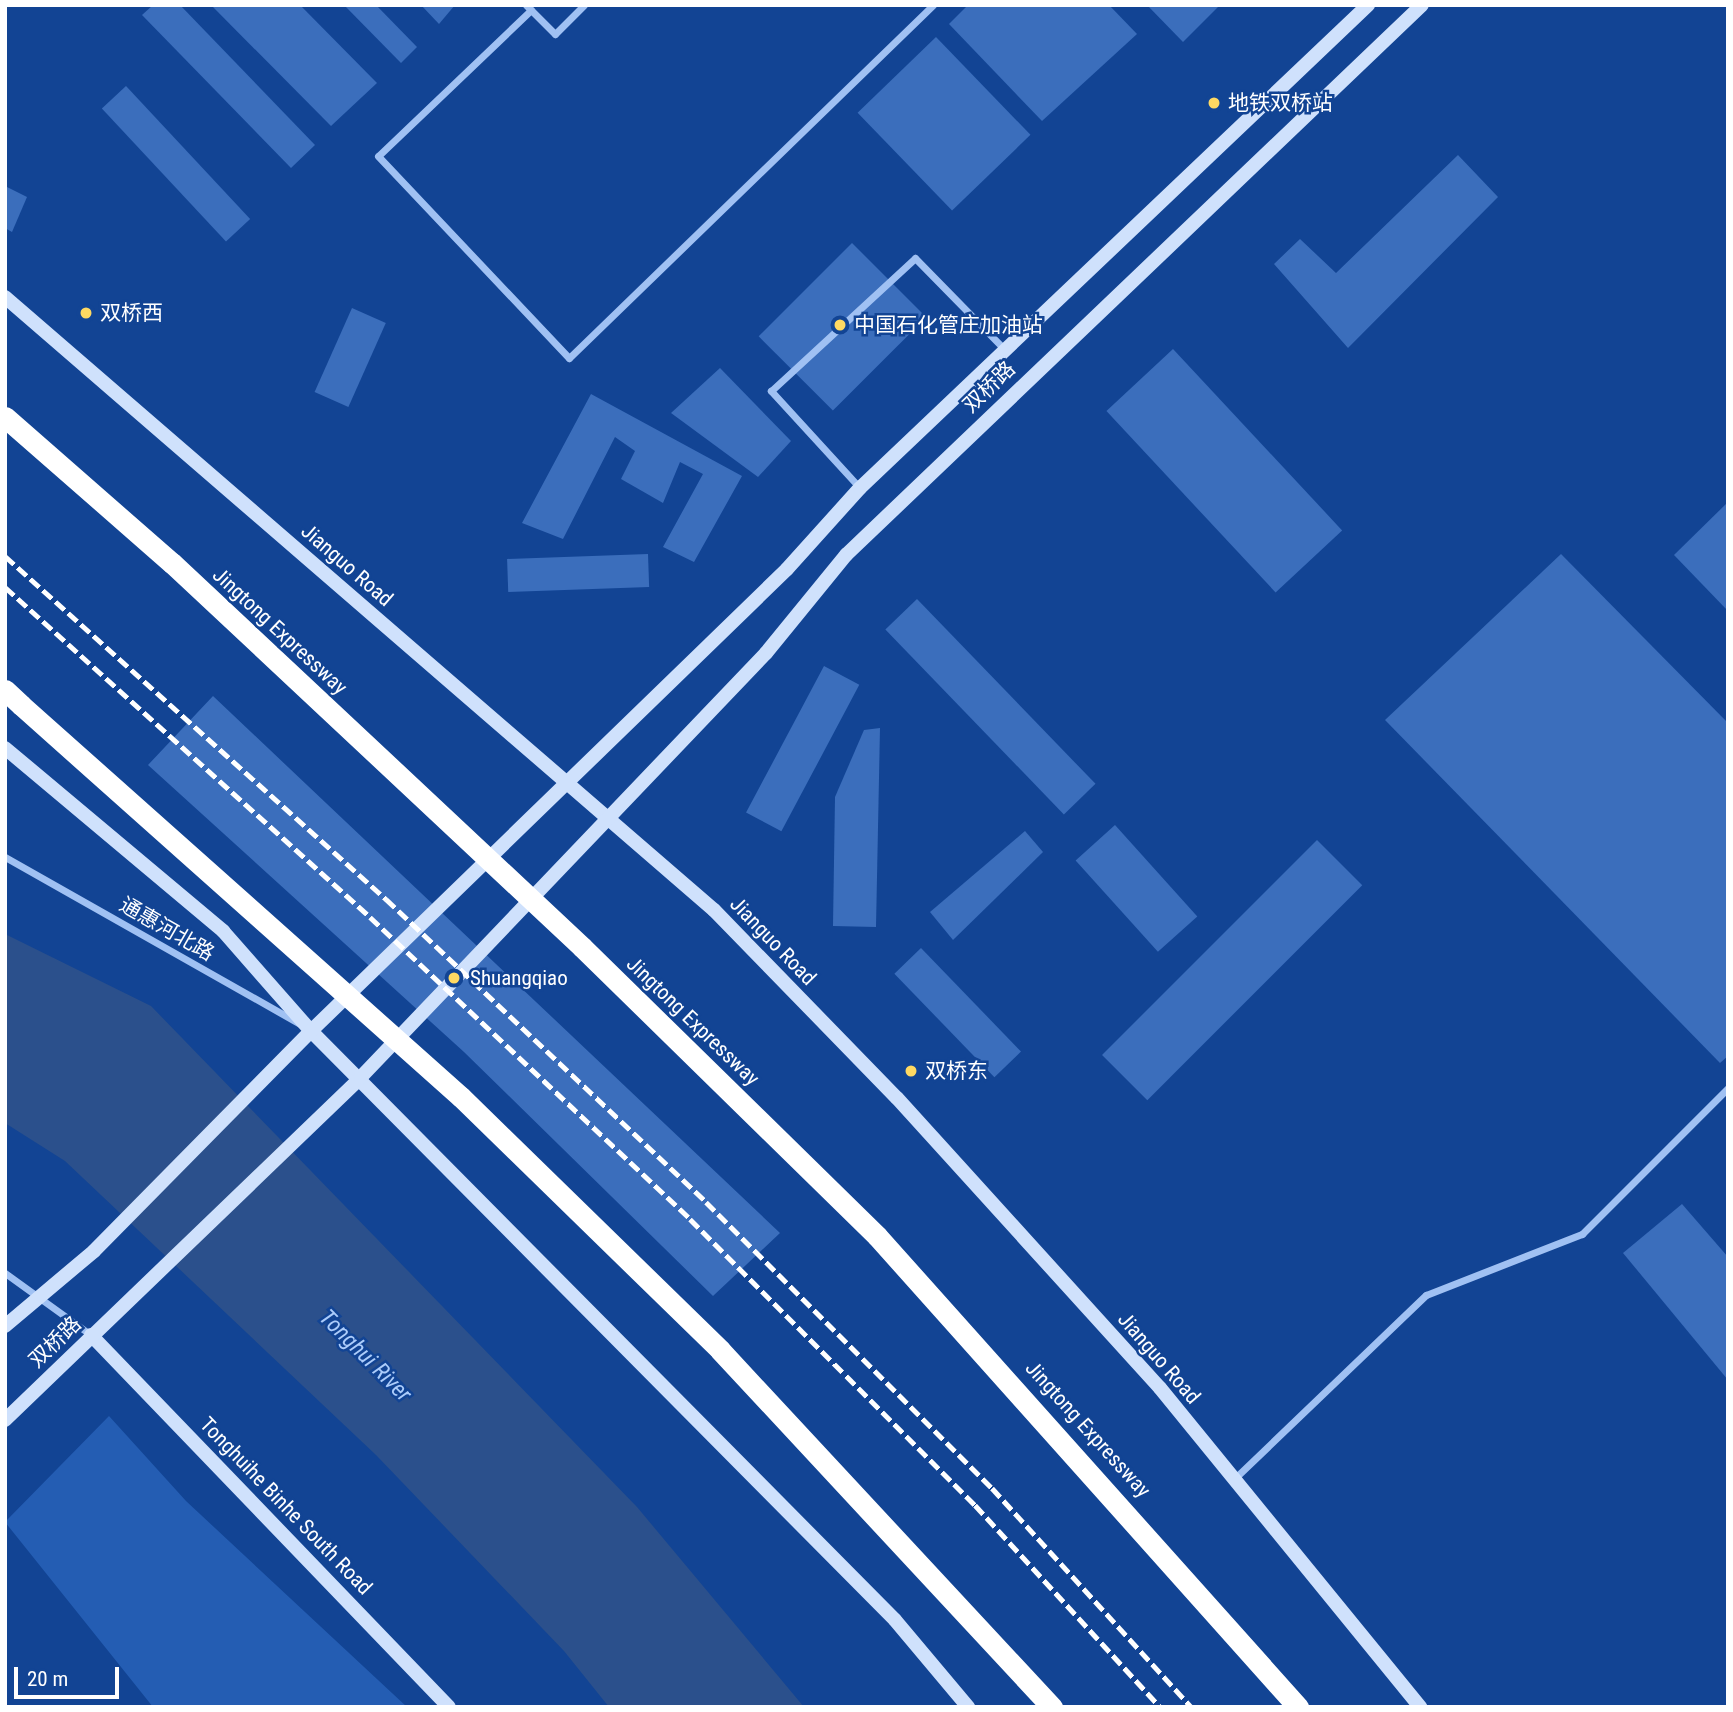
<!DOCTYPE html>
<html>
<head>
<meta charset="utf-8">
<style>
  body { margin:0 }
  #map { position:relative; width:1733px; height:1712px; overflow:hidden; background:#124494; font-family:"Roboto Condensed","Noto Sans SC",sans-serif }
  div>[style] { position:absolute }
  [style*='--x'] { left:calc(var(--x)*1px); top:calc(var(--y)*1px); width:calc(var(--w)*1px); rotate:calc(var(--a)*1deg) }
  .green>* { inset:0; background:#245db3 }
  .water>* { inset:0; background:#2b508c }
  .building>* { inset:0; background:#3b6ebc; transform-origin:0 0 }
  .street>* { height:7px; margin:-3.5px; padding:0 3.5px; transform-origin:3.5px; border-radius:3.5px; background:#a0c1f3 }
  .secondary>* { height:14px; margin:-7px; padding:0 7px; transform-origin:7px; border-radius:7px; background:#cfe1fc }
  .highway>* { height:21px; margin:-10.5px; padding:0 10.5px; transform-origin:10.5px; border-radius:10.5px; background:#fff }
  .rail>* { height:5px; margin-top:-2.5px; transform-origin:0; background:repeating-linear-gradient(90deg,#fff 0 12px,transparent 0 17px) }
  .highway-bridge>* { height:21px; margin:-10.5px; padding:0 10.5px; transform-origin:10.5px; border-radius:10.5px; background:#fff }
  .dots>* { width:19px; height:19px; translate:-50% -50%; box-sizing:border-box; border:4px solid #124494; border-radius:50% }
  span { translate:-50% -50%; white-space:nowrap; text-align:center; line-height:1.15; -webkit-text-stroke:5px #124494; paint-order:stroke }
  .poi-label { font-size:21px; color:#fff }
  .left { translate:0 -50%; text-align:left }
  .street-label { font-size:21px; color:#fff }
  .water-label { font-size:23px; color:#acccfa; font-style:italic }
  .frame { position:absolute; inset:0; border:7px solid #fff; pointer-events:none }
  .scale { position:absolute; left:14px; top:1667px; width:105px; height:32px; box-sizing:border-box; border:4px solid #fff; border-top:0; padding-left:9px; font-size:21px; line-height:24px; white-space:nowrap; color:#fff; -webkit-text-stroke:5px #124494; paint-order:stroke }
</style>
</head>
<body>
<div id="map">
  <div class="green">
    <div style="clip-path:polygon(109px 1416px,186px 1501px,407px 1707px,153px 1707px,5px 1522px)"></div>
  </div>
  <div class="water">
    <div style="clip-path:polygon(5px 934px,151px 1006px,637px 1507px,804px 1707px,609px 1707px,564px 1651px,376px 1455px,65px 1161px,5px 1123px)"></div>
  </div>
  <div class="building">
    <div style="clip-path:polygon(153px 5px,180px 5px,315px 145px,291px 168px,142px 15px)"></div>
    <div style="clip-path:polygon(211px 5px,300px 5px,377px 83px,331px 126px)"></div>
    <div style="clip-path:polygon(344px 5px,376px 5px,417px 47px,401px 63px)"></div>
    <div style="clip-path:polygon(421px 5px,455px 5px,439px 24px)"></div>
    <div style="clip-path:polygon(968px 5px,1109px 5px,1137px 34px,1042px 121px,949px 24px)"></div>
    <div style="clip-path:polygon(1147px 5px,1220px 5px,1183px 42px)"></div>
    <div style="left:936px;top:37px;width:136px;height:109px;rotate:46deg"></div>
    <div style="left:126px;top:86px;width:182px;height:33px;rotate:47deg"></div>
    <div style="clip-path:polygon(1458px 155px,1498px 197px,1348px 348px,1274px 264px,1300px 239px,1336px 273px)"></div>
    <div style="clip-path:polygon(5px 186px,27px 197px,12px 232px,5px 228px)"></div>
    <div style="left:852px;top:243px;width:105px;height:132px;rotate:45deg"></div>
    <div style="left:352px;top:308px;width:37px;height:92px;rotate:24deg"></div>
    <div style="left:1173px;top:349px;width:248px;height:91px;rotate:47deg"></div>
    <div style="clip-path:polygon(720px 368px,791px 441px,758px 477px,671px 413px)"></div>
    <div style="clip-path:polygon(591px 394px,742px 476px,694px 562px,663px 547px,703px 474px,680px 462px,663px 503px,621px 479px,635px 451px,615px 437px,563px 539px,522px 523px)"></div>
    <div style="clip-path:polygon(1728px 502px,1728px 611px,1674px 555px)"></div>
    <div style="left:648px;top:554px;width:33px;height:141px;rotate:88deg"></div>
    <div style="clip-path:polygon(1561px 554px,1728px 723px,1728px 1056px,1720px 1063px,1385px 720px)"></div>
    <div style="left:917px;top:599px;width:257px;height:44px;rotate:46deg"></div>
    <div style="left:824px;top:666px;width:40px;height:166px;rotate:28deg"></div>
    <div style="clip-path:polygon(213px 696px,780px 1233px,713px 1296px,464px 1052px,148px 765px)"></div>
    <div style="clip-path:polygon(880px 728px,876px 927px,833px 926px,835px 797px,864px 730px)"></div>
    <div style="left:1115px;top:825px;width:123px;height:53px;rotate:48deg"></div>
    <div style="clip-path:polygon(1025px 831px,1043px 852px,953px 940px,930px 912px)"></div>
    <div style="left:1317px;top:840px;width:64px;height:304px;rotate:45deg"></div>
    <div style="left:921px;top:948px;width:144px;height:37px;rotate:46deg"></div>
    <div style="clip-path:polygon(1682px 1204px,1728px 1257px,1728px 1380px,1623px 1253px)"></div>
  </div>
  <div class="street">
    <div style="--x:526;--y:5;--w:41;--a:45"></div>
    <div style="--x:555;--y:34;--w:41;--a:-45"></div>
    <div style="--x:531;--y:10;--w:211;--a:136.3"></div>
    <div style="--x:378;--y:156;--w:278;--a:46.6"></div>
    <div style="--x:569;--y:358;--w:507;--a:-44.12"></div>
    <div style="--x:860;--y:488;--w:132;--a:-132.5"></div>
    <div style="--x:771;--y:391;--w:196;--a:-42.7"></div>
    <div style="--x:915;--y:258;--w:129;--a:45.6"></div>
    <div style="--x:5;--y:857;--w:339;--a:29.5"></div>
    <div style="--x:5;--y:1273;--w:106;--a:35.8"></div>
    <div style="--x:1234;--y:1479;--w:266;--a:-43.8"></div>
    <div style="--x:1426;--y:1295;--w:168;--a:-21.4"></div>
    <div style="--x:1582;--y:1234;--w:206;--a:-45"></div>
  </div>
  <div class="secondary">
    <div style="--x:5;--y:297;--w:937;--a:40.85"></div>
    <div style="--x:714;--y:910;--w:262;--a:45.8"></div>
    <div style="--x:897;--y:1098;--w:391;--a:47.8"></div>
    <div style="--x:1160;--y:1388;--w:412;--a:50.8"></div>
    <div style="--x:5;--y:748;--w:285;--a:40"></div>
    <div style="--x:223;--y:931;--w:133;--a:48.7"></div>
    <div style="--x:311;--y:1031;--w:829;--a:45.24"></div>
    <div style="--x:895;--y:1620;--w:114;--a:50"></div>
    <div style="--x:5;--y:1326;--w:116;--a:-40.1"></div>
    <div style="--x:94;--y:1251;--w:309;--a:-45.4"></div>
    <div style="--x:311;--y:1031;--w:663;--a:-44.14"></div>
    <div style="--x:787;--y:569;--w:109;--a:-48"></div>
    <div style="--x:860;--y:488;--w:701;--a:-43.55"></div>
    <div style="--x:91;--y:1335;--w:516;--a:46.1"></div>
    <div style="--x:5;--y:1420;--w:494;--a:-43.9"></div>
    <div style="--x:361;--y:1077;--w:586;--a:-46.31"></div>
    <div style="--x:766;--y:653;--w:127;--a:-50.8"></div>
    <div style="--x:846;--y:555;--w:796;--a:-43.68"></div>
  </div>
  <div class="highway">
    <div style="--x:5;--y:417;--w:222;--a:41.2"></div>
    <div style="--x:5;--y:690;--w:22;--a:43"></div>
  </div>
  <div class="rail">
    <div style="--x:5;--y:556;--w:513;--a:42"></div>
    <div style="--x:386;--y:899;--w:441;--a:43.4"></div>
    <div style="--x:706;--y:1202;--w:404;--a:45"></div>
    <div style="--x:992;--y:1488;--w:296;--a:47.7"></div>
    <div style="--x:5;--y:587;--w:492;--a:42.1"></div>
    <div style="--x:370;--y:917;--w:440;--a:43.3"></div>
    <div style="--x:690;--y:1219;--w:404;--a:45.1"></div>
    <div style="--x:975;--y:1505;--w:274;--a:47.5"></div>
  </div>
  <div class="highway-bridge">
    <div style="--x:172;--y:563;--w:562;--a:43.12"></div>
    <div style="--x:582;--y:947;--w:413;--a:44.4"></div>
    <div style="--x:877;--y:1236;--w:632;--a:48.21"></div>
    <div style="--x:21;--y:705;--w:589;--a:41.7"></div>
    <div style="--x:461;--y:1097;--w:362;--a:44.3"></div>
    <div style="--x:720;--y:1350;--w:488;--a:47.1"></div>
  </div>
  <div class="dots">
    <div style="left:1214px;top:103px;background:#ffd962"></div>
    <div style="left:86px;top:313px;background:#ffd962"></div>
    <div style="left:840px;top:325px;background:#ffd962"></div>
    <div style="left:454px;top:978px;background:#ffd962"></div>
    <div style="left:911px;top:1071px;background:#ffd962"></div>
  </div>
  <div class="poi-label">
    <span class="left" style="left:1228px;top:103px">地铁双桥站</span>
    <span class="left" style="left:100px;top:313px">双桥西</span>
    <span class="left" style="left:854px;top:325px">中国石化管庄加油站</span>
    <span class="left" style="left:470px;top:978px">Shuangqiao</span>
    <span class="left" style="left:925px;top:1071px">双桥东</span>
  </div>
  <div class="street-label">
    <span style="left:989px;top:387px;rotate:-44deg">双桥路</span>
    <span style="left:347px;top:565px;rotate:41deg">Jianguo Road</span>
    <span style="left:280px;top:631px;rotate:43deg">Jingtong Expressway</span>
    <span style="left:167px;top:929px;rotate:30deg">通惠河北路</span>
    <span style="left:773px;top:941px;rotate:46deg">Jianguo Road</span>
    <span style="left:693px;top:1021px;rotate:44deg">Jingtong Expressway</span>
    <span style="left:55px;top:1342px;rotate:-44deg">双桥路</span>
    <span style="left:1159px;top:1358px;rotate:49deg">Jianguo Road</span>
    <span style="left:1088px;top:1429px;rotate:48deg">Jingtong Expressway</span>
    <span style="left:286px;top:1506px;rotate:46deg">Tonghuihe Binhe South Road</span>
  </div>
  <div class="water-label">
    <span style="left:365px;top:1356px;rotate:45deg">Tonghui River</span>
  </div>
  <div class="frame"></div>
  <div class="scale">20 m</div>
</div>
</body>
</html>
